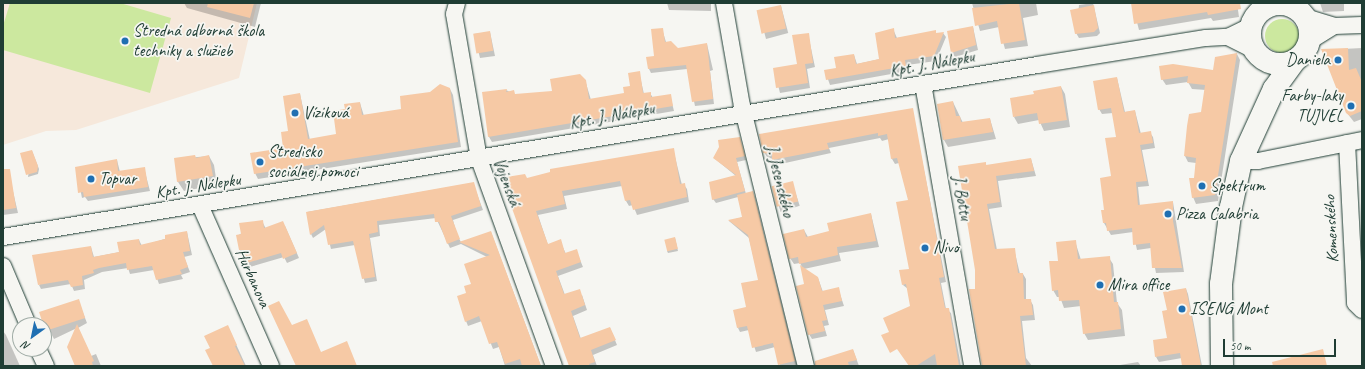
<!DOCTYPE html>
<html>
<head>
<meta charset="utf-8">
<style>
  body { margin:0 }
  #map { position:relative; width:1365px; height:369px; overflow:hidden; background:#f6f6f2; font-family:Caveat,sans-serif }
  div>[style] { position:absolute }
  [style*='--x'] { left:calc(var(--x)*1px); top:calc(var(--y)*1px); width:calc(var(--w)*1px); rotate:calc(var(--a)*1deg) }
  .built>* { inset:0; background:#f6e8db }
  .green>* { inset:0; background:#cce89f }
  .round { border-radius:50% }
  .shadow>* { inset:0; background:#0003; transform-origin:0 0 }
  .building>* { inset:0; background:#f6c9a5; transform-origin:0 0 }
  .roads { filter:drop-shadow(0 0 1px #1f3d34) drop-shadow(0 0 1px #1f3d34) }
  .street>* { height:16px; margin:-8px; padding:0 8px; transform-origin:8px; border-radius:8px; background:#f6f6f2 }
  .secondary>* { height:22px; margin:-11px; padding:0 11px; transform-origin:11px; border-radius:11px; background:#f6f6f2 }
  .secondary>.ring { margin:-11px; padding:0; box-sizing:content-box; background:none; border:22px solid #f6f6f2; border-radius:50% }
  .dots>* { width:11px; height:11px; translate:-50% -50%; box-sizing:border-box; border:2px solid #f6f6f2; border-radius:50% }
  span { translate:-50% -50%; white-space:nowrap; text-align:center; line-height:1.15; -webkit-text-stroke:3.5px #f6f6f2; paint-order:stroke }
  .poi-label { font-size:17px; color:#1f3d34 }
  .left { translate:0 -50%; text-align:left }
  .right { translate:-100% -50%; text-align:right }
  .street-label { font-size:17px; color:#1f3d34 }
  .frame { position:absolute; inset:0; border:4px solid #1f3d34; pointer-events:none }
  .north { position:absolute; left:12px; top:317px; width:40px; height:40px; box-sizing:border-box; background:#f6f6f2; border:1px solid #a0aca6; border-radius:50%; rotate:213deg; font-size:11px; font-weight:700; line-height:16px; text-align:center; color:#1f3d34 }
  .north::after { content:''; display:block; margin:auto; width:14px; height:18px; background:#1f6fb2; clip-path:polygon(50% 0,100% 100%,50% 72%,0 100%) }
  .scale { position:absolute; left:1223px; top:339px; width:113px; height:18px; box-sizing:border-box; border:2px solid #1f3d34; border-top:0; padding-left:5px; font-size:12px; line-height:14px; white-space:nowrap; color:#1f3d34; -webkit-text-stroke:3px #f6f6f2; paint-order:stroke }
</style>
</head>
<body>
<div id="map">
  <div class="built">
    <div style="clip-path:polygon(3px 3px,257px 3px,239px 78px,76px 130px,46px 131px,3px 145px)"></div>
  </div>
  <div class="green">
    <div style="clip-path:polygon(10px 3px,120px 3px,171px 18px,150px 93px,3px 50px,3px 26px)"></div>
    <div class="round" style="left:1265px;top:19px;width:34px;height:34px"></div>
  </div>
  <div class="shadow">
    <div style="clip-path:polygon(184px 3px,261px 3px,255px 27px,187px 8px)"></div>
    <div style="clip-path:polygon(667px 3px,711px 3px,711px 11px,669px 10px)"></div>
    <div style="clip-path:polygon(972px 3px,1036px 3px,1038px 15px,1023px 18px,1028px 46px,1005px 49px,999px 27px,980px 31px)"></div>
    <div style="clip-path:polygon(1093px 3px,1100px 33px,1097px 36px,1079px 38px,1076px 33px,1079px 5px)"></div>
    <div style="clip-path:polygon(1132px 3px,1237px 3px,1239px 17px,1213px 21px,1211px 18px,1139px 30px)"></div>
    <div style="clip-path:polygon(1320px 3px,1344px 3px,1344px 11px,1323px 12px)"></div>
    <div style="left:781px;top:6px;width:28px;height:23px;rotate:75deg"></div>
    <div style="clip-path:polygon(973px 27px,978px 50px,955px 57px,952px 52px)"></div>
    <div style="clip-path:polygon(662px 29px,666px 42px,678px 49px,707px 44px,713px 70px,710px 71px,714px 104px,695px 106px,687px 69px,651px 73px,649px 69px,655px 57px)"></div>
    <div style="clip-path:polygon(893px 29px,897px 38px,935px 32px,937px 34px,943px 33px,946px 37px,936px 61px,907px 65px,908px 71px,830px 85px,825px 71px,837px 69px,854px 55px,857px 64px,880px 59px)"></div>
    <div style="clip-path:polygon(490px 32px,495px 56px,480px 58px,474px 34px)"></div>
    <div style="clip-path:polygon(808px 34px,815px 67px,807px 69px,810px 88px,780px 93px,774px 69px,798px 65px)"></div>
    <div style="clip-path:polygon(1362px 48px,1362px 119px,1354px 122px,1347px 113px,1323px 50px)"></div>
    <div style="clip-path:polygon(1237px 54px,1240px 60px,1218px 201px,1196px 204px,1193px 197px,1196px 163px,1188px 162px,1185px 156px,1202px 112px,1206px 90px,1192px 89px,1188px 82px,1166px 85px,1162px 79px,1214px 71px)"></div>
    <div style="clip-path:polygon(639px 72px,644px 94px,650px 93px,653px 98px,670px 95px,674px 111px,492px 142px,489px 137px,483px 93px,506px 90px,516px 95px,553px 92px,585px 80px,591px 100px,625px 94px)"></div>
    <div style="clip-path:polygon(1117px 78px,1125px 112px,1135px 111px,1141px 134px,1150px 133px,1153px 137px,1155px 148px,1142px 150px,1149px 186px,1138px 187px,1140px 206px,1173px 202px,1184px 272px,1156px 273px,1151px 248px,1137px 250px,1133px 232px,1111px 235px,1104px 223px,1102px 211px,1105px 210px,1113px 177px,1117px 138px,1113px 113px,1102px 114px,1099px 109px)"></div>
    <div style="clip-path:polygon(1061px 87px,1065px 94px,1070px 127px,1044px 131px,1039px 120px,1018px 124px,1014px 117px,1035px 95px)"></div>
    <div style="clip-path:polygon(450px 89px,453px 95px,461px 147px,258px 179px,255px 173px,285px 149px,300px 94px,310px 140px,338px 135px,346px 110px,360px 103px,364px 116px,402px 110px)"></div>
    <div style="clip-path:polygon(953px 102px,963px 123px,990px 119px,996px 139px,948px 147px,944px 140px)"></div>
    <div style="clip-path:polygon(912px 109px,946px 282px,941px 283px,946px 309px,951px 313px,961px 366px,910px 366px,911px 307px,908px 289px,903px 285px,910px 270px,909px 201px,899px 163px,895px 164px,892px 159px,889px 139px,882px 141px,880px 138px,829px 148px,831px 153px,776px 165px,773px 159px,767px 157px,764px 152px)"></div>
    <div style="clip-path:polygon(739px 138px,746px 160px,737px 162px,746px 194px,753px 192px,755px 197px,797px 366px,780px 366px,775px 347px,756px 352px,749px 330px,740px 332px,738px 328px,759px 280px,749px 238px,729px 221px,743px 217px,738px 197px,716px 203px,713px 199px,736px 176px,714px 158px)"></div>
    <div style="clip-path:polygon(673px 149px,682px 185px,684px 185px,687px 189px,689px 202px,637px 215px,633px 205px,629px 206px,626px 201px,622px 186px,564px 196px,567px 209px,538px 215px,548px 245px,560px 241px,566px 254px,576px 250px,583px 267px,558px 276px,565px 295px,582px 295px,587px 310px,573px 316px,581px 339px,610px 328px,617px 345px,593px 355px,597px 366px,570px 366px,527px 179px)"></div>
    <div style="clip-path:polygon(32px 151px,39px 169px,38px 174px,28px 177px)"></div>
    <div style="clip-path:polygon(209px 156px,214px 165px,217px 185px,184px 191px,178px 182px,175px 159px)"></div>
    <div style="clip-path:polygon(1031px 159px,1036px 176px,998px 181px,1002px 207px,989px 209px,997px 250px,1014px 249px,1020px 274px,1023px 274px,1026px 279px,1026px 300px,1030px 300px,1033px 305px,1035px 320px,1022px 321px,1026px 358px,1032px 366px,983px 366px,976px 290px,985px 163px,987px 166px)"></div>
    <div style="clip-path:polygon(117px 160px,120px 172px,144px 168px,150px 191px,88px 201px,85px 197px,82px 198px,76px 168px)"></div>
    <div style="left:792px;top:182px;width:25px;height:20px;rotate:72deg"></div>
    <div style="clip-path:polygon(11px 183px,18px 213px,3px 215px,3px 185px)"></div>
    <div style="clip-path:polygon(473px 183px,483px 210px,453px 220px,457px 235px,461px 242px,491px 232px,541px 366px,505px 366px,499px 347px,493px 349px,482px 321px,468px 326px,466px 321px,467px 294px,487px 257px,461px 244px,450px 248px,436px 218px,379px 225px,380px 236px,370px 238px,377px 281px,365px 283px,355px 245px,331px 249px,326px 229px,313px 238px,311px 234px,307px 212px)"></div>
    <div style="clip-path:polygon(871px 214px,879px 247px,839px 253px,841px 261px,804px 269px,818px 278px,823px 292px,838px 288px,844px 306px,825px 310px,829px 325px,824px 326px,827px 336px,812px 339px,809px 334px,803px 269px,800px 263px,794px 264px,790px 258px,804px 230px,808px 237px,830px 232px)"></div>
    <div style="clip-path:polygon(262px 221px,266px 229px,285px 226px,299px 258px,287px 263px,284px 257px,250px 267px,246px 254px,243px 255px,240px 250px,237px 236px)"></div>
    <div style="clip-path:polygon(187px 232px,192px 255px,184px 257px,190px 272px,181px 275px,183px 279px,159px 284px,154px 270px,130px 274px,128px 268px,102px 272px,84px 280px,85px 289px,74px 291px,71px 284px,41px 289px,39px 285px,91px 247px,94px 257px,120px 252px,139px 240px,142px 246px)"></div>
    <div style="clip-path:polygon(675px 238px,678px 251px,668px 253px,667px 251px)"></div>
    <div style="clip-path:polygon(1075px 241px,1081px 260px,1109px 258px,1113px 264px,1117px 303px,1122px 310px,1125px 336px,1088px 340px,1084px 333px,1081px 306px,1064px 308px,1060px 297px,1057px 297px,1053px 290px,1059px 262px)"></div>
    <div style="clip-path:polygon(1186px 289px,1188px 294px,1202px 366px,1183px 366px,1182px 358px,1159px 362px,1156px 357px,1168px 339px,1168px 311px)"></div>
    <div style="clip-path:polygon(78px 300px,87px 323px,78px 328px,91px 356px,96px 354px,101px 366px,76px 366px,77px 328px,54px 339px,43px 318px)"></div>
    <div style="clip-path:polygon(3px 331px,6px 335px,20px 366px,3px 366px)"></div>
    <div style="clip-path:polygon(230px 331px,246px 366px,214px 366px,211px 348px)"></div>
    <div style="clip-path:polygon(853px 350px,859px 366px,817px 366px)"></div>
    <div style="clip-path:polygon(1138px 362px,1141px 366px,1114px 366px)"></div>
  </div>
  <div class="building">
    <div style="clip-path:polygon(208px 3px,254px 3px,250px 18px,207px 7px)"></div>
    <div style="clip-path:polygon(1019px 3px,1025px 40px,1001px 44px,997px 21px,975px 26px,972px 8px)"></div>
    <div style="clip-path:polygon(1131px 3px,1240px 3px,1241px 9px,1208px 15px,1207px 12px,1134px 24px)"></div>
    <div style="left:781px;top:5px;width:24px;height:25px;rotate:78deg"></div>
    <div style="clip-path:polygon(1094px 5px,1098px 28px,1094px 32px,1075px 34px,1070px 10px)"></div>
    <div style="clip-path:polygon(973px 26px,976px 45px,951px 53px,947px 31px)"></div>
    <div style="clip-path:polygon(663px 28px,665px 42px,671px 41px,678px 48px,707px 43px,713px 99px,692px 102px,686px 65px,648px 69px,646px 57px,654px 56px,651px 29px)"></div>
    <div style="clip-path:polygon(894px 28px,895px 38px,936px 30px,936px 33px,944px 32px,934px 56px,905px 60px,906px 66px,826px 80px,824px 70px,836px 68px,834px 57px,854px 54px,856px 64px,879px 59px,875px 33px)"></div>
    <div style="left:490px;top:31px;width:20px;height:17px;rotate:81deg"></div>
    <div style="clip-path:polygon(809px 33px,813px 63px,805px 64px,808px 83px,776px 88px,773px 68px,797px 64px,792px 35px)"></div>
    <div style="clip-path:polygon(1348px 48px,1349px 70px,1356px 68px,1362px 82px,1362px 111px,1350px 116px,1346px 113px,1321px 49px)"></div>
    <div style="clip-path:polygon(1237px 53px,1215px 195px,1192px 198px,1189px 178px,1194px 178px,1196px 158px,1184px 156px,1187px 126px,1189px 114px,1201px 112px,1205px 85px,1187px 83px,1188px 76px,1161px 80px,1159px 66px,1173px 64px,1213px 70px,1215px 57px)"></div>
    <div style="clip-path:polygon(640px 71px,643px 93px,651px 92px,651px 97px,671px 94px,673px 106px,488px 137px,482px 92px,507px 89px,506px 92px,514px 90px,515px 94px,552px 91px,550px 79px,580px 74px,586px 80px,589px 99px,624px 93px,623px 87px,630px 86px,628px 73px)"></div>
    <div style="clip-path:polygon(1117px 77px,1124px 112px,1135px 110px,1139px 133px,1151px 131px,1153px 143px,1140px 145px,1147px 181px,1136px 182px,1138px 205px,1173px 201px,1173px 221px,1182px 268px,1152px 268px,1150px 243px,1133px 245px,1132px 228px,1107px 231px,1106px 223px,1103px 223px,1101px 210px,1104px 210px,1100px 178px,1111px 176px,1105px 138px,1116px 137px,1111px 108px,1098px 110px,1093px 81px)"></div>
    <div style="clip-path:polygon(440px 84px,450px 88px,458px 142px,254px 174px,250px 153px,283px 148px,281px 132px,288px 131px,283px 96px,300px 93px,308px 139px,336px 134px,333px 111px,345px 109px,344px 104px,360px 102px,362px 115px,401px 109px,400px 96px,430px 92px)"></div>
    <div style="clip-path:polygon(1061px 86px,1067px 120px,1039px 124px,1037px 113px,1013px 117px,1010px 98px,1034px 94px,1033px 91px)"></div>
    <div style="clip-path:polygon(953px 101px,956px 116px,960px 116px,961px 122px,990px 118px,993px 132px,943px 140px,937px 104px)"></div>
    <div style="clip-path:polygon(913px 108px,944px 277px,939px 278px,945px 308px,949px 308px,959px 366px,937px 366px,935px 354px,916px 366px,909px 366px,897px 349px,890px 353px,881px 335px,889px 332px,883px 318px,910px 306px,906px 284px,902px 285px,899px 270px,909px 269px,896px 202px,908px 200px,897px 158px,891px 159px,887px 134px,878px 136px,878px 133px,827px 143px,829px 149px,772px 160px,772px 154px,763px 153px,759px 134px)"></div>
    <div style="clip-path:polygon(740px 137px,745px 156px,736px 158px,745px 191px,712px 200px,709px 182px,736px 175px,713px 158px,719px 147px,718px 140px)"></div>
    <div style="clip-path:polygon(674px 148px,680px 184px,685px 183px,687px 197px,633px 210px,630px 200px,625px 201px,620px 181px,562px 191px,565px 204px,536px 211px,548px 244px,561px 239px,565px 253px,577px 249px,581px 262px,556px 271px,564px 294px,580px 289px,585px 305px,571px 311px,580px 338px,610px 327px,616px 340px,591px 350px,595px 362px,589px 364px,590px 366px,569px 366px,501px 178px,525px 174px,527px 178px,550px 172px,550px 169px)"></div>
    <div style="clip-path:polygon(32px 150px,38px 166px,37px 172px,26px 175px,20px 153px)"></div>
    <div style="clip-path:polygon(195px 155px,196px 158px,209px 155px,213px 176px,177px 182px,174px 158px)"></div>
    <div style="clip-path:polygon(1031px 158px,1034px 171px,996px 176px,1000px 202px,987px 204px,995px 249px,1015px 248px,1018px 273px,1023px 273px,1024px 299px,1031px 299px,1033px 315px,1020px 316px,1026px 366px,982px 366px,969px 289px,975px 289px,975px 270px,958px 166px,986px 162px,986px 165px)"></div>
    <div style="clip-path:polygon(117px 159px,118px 171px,145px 167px,148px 187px,84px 197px,83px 192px,78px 193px,75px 167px)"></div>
    <div style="clip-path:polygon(3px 169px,10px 169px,16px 208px,3px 210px)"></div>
    <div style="left:793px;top:181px;width:21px;height:22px;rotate:76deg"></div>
    <div style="clip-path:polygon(474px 182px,481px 206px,451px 216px,460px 239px,447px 244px,439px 222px,435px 222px,434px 214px,377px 221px,378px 232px,369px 234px,375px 277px,362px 279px,353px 241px,328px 245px,324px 225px,310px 235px,306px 212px)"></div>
    <div style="clip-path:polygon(753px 191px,795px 361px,778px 365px,773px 343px,752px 348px,747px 326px,737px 328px,733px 310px,746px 307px,741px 283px,758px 280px,748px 235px,728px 220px,742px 217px,737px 195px)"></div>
    <div style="clip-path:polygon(871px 213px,876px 241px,837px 247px,838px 255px,799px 264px,798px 257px,789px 259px,783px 234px,804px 229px,806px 237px,829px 231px,827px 223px)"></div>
    <div style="clip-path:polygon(263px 220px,264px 228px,283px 221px,297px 253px,283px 259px,281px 253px,247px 263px,244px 250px,239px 250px,236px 235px,241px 234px,239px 223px)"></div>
    <div style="clip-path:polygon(187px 231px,190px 251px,183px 252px,188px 267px,180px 270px,182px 274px,156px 280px,152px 266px,127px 270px,126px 263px,99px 268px,93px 270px,94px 273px,82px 276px,83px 285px,71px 287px,68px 280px,38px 285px,32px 255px,91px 246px,93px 257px,119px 252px,117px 242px,139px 239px,140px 245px,165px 239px,165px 235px)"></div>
    <div style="clip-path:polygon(491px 231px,541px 366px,522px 366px,520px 359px,505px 364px,497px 342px,489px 344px,479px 316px,465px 322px,457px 296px,466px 293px,464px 286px,471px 284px,464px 264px,490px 255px,459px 242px)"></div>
    <div style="left:675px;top:237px;width:12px;height:11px;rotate:76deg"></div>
    <div style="clip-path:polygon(1076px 240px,1078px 259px,1110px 256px,1114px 302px,1118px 302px,1121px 329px,1083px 334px,1079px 300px,1059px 301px,1058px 290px,1052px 291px,1049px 261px,1058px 261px,1056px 242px)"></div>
    <div style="clip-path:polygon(800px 265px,818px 277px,822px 291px,839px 287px,842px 301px,823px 305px,827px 320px,822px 321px,825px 331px,808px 335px,796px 286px,804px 284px)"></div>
    <div style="clip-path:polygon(1186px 288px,1196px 339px,1201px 366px,1182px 366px,1180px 353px,1155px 357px,1153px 340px,1167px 338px,1162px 311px,1167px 310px,1163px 292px)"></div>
    <div style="left:79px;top:299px;width:20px;height:42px;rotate:72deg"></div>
    <div style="clip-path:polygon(279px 301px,292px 325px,307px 319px,321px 352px,347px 341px,357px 366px,296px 366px,268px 306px)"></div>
    <div style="clip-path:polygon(77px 324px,94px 361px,92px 362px,93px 366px,75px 366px,67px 347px)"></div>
    <div style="clip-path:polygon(228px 325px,237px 345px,235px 346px,245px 366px,213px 366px,205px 350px,210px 348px,204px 336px)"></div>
    <div style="clip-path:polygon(853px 349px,857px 360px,848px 362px,849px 366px,815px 366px,815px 361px)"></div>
    <div style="clip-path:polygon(1323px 349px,1327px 366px,1273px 366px,1272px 362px)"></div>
  </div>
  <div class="roads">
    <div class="street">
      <div style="--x:457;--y:3;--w:11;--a:105"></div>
      <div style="--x:454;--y:14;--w:147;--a:80.2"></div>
      <div style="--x:479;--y:159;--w:220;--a:70.1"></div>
      <div style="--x:724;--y:3;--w:105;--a:80.1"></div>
      <div style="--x:742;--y:106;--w:268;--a:76.2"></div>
      <div style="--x:1305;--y:17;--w:30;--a:17"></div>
      <div style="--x:1334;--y:26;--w:28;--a:-2"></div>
      <div style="--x:1228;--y:37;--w:29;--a:27"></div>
      <div style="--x:1310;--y:41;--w:28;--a:-32"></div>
      <div style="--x:923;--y:84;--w:286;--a:80.1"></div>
      <div style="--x:1347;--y:143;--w:160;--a:87.1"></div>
      <div style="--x:1355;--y:303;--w:10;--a:45"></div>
      <div style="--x:1241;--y:161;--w:17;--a:0"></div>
      <div style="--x:1258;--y:161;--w:106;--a:-11.4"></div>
      <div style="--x:200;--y:205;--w:176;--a:66.2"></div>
      <div style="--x:3;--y:237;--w:1048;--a:-9.44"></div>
      <div style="--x:1037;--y:65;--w:171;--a:-9.1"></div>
      <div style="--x:1206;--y:38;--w:22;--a:-3"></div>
      <div style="--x:1228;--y:37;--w:25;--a:-26"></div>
      <div style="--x:3;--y:266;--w:64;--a:67"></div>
      <div style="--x:38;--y:349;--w:19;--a:65"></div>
    </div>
    <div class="secondary">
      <div class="ring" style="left:1250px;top:4px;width:38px;height:38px"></div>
      <div style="--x:1222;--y:366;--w:82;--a:-90.7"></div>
      <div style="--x:1221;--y:284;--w:78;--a:-82.6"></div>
      <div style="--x:1231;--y:207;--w:47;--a:-77.7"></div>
      <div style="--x:1241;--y:161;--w:79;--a:-65.4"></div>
      <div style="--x:1274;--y:89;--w:34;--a:-54"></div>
    </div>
  </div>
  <div class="dots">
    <div style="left:125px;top:41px;background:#1f6fb2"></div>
    <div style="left:1338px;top:60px;background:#1f6fb2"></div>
    <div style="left:1351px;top:106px;background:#1f6fb2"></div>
    <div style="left:295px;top:113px;background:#1f6fb2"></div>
    <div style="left:260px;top:162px;background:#1f6fb2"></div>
    <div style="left:91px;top:179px;background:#1f6fb2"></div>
    <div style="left:1202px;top:186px;background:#1f6fb2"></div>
    <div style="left:1168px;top:214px;background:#1f6fb2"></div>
    <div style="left:925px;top:248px;background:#1f6fb2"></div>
    <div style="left:1100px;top:285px;background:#1f6fb2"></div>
    <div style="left:1182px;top:309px;background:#1f6fb2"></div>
  </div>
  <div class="poi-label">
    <span class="left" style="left:133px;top:41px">Stredná odborná škola<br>techniky a služieb</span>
    <span class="right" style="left:1330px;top:60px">Daniela</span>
    <span class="right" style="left:1343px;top:106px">Farby-laky<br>TUJVEL</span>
    <span class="left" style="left:303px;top:113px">Víziková</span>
    <span class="left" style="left:268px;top:162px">Stredisko<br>sociálnej pomoci</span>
    <span class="left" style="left:99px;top:179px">Topvar</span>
    <span class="left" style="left:1210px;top:186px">Spektrum</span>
    <span class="left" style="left:1176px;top:214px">Pizza Calabria</span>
    <span class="left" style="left:933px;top:248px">Nivo</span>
    <span class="left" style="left:1108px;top:285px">Mira office</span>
    <span class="left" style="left:1190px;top:309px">ISENG Mont</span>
  </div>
  <div class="street-label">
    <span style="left:932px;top:64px;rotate:-10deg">Kpt. J. Nálepku</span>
    <span style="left:612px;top:116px;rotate:-10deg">Kpt. J. Nálepku</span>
    <span style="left:780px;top:181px;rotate:76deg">J. Jesenského</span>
    <span style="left:507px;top:182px;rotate:70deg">Vojenská</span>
    <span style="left:198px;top:186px;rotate:-9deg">Kpt. J. Nálepku</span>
    <span style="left:962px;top:198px;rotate:80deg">J. Bottu</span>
    <span style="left:1331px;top:229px;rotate:-93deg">Komenského</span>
    <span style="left:253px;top:278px;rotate:66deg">Hurbanova</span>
  </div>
  <div class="frame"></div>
  <div class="north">N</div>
  <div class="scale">50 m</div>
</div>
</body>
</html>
